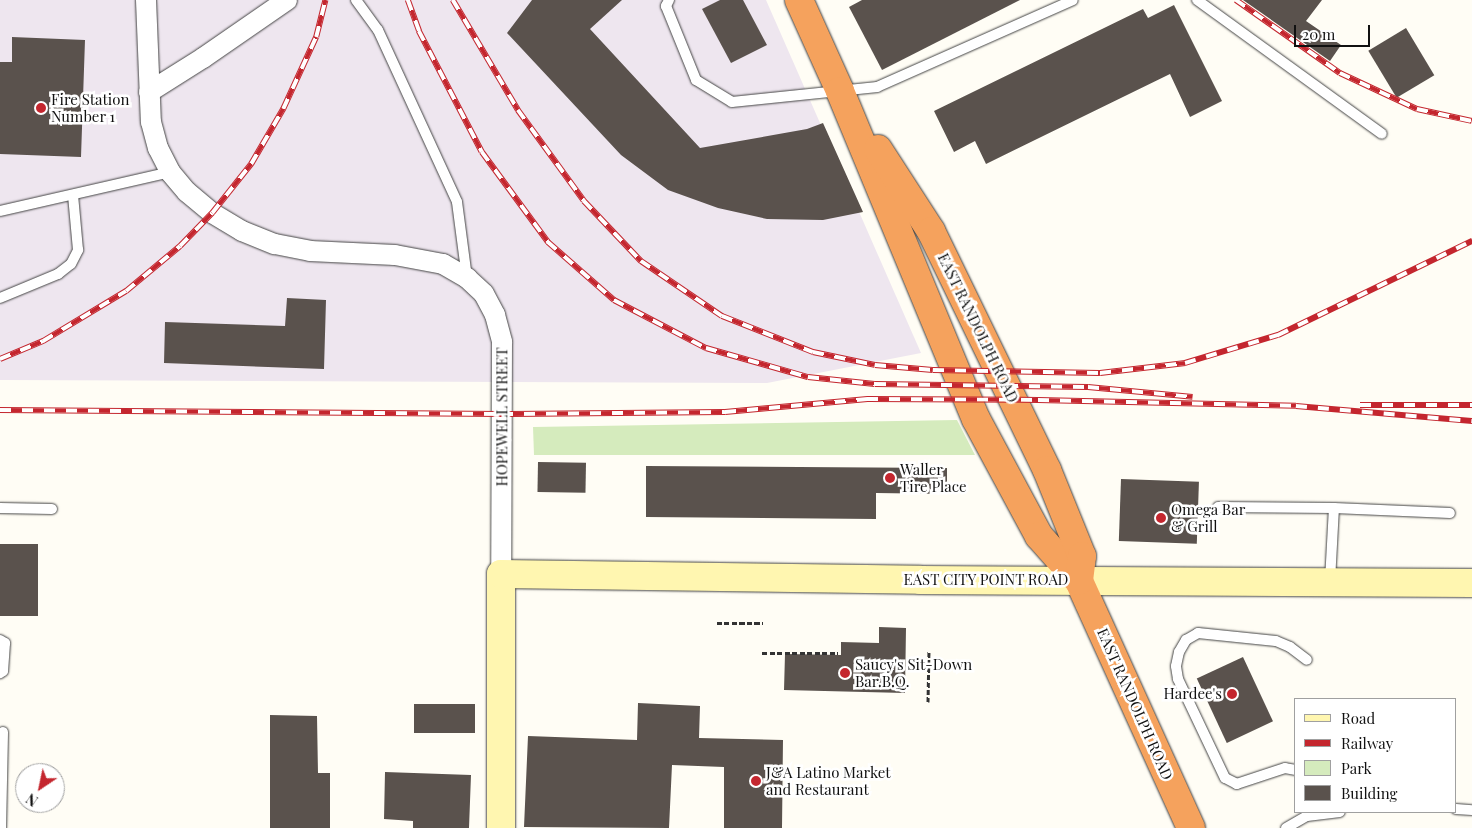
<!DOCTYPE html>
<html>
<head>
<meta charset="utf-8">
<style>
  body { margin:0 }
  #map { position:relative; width:1472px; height:828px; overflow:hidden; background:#fffdf5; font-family:"Playfair Display",serif }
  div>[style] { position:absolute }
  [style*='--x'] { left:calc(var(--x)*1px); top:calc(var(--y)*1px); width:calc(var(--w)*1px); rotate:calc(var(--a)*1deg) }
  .industrial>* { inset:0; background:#eee6ef }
  .green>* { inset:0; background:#d5ebbd }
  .building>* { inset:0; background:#5a524d; transform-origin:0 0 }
  .path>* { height:3px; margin-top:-1.5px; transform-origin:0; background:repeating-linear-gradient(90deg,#333 0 5px,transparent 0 7.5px) }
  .roads { filter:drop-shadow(0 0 1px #444) drop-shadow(0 0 1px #444) }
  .lane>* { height:10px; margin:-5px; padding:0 5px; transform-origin:5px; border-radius:5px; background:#fff }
  .street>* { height:20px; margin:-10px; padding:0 10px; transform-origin:10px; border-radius:10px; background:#fff }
  .secondary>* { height:28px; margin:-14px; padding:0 14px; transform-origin:14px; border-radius:14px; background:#fff6b0 }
  .highway>* { height:28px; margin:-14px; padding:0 14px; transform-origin:14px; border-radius:14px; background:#f5a25d }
  .rail>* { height:5.5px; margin-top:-2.75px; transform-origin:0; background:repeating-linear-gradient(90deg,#fff 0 11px,#c4262e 0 22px); box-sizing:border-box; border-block:1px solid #c4262e }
  .dots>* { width:14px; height:14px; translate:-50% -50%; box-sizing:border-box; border:2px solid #fff; border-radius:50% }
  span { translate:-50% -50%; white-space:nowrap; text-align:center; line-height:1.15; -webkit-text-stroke:5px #fff; paint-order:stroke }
  .poi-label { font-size:15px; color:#111 }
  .left { translate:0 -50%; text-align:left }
  .right { translate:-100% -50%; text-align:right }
  .street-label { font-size:15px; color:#111 }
  .legend { position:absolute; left:1294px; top:698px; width:162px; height:115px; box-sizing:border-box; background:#fff; border:1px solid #a0a0a0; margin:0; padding:6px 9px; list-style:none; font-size:15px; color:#111 }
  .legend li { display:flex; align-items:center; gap:10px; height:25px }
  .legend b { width:25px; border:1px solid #a0a0a0 }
  .north { position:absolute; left:15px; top:763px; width:50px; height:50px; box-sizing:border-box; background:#fff; border:1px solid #a0a0a0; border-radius:50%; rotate:214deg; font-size:14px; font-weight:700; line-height:20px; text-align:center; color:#111 }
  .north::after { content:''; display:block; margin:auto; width:18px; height:22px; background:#c4262e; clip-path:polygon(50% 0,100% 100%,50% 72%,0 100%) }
  .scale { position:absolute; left:1294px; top:25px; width:76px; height:22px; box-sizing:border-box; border:2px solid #111; border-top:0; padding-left:6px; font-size:15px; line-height:18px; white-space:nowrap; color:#111; -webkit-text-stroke:4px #fff; paint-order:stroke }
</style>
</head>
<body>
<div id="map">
  <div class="industrial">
    <div style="clip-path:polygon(0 0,766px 0,921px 353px,767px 383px,0 380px)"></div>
  </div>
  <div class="green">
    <div style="clip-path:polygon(957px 420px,975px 455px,534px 455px,533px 427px)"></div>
  </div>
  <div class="building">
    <div style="clip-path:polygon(532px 0,622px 0,590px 29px,700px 148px,807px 129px,823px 123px,863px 212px,823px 220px,767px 219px,718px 208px,668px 190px,621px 155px,507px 33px)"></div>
    <div style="clip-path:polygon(720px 0,743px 0,767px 45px,731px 63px,702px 9px)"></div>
    <div style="clip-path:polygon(862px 0,1020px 0,882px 70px,849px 7px)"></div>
    <div style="clip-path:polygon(1243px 0,1322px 0,1306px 21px,1341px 45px,1330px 61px)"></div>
    <div style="clip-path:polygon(1174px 5px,1222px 101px,1190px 117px,1170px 74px,986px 164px,975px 141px,954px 152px,934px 111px,1143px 9px,1148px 18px)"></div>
    <div style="left:1406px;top:28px;width:55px;height:44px;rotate:59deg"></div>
    <div style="clip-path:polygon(12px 37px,85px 40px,81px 157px,0 154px,0 62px,12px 62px)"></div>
    <div style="clip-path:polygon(287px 298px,326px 300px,324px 369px,164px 363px,165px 322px,285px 326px)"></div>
    <div style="left:538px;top:462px;width:48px;height:30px;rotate:1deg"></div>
    <div style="clip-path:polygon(646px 466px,947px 468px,947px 494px,876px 493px,876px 519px,646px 517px)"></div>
    <div style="left:1121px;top:479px;width:78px;height:62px;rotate:2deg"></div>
    <div style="left:0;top:544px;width:38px;height:72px"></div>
    <div style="clip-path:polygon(879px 627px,906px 628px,905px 693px,784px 690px,785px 654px,841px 655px,841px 642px,879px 643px)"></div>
    <div style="left:1243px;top:657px;width:71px;height:51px;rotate:65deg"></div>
    <div style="clip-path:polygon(638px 703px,700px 706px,699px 738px,783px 740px,782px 828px,724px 828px,724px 767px,672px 765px,669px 828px,524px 827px,528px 736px,637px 740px)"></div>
    <div style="left:414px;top:704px;width:61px;height:29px"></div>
    <div style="clip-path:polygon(270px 715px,317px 716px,318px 773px,330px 773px,330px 828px,270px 828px)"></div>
    <div style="clip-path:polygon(385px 772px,471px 775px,469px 828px,413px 828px,413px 821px,384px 819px)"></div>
  </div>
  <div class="path">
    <div style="--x:717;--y:623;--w:46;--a:0"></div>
    <div style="--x:762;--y:653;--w:76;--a:0"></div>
    <div style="--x:928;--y:702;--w:51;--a:-88.9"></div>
  </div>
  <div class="roads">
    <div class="lane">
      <div style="--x:356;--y:0;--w:37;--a:54"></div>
      <div style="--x:378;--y:30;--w:189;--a:65.3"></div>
      <div style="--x:457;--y:202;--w:77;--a:82.5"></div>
      <div style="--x:669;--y:0;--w:7;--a:117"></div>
      <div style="--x:666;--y:6;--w:80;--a:67.9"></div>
      <div style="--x:696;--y:80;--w:42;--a:31.4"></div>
      <div style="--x:732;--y:102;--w:146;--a:-5.9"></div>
      <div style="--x:877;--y:87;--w:214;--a:-23.9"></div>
      <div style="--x:1197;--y:0;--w:228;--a:35.9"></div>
      <div style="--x:0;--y:211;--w:174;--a:-12.9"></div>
      <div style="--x:0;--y:298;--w:63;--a:-22.5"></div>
      <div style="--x:58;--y:274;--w:16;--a:-38"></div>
      <div style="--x:71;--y:264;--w:16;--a:-63"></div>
      <div style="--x:78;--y:250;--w:55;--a:-95.2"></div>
      <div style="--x:1218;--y:507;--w:116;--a:0.5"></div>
      <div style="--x:0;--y:508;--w:52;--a:1.1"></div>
      <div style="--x:1330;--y:581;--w:73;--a:-86.9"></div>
      <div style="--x:1334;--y:508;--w:116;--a:2.5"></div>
      <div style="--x:0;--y:640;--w:6;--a:31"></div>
      <div style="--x:5;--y:643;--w:28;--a:94"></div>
      <div style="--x:3;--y:671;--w:4;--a:146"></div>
      <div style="--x:1296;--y:770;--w:11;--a:-170"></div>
      <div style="--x:1285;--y:768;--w:51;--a:161.6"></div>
      <div style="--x:1237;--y:784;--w:13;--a:-153"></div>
      <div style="--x:1225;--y:778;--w:110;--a:-115.4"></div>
      <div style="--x:1178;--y:679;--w:13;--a:-99"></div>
      <div style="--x:1176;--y:666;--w:14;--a:-78"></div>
      <div style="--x:1179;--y:652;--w:14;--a:-60"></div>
      <div style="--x:1186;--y:640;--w:14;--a:-30"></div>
      <div style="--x:1198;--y:633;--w:78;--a:5.9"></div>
      <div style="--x:1276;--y:641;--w:15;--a:23"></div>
      <div style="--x:1290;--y:647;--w:21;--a:37"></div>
      <div style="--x:1456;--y:809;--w:16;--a:4"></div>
      <div style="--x:1;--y:828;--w:96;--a:-88.8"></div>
      <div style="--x:1286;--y:828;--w:24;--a:-30"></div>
      <div style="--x:1307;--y:816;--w:33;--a:-7"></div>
    </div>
    <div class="street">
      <div style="--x:146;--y:0;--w:122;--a:87.7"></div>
      <div style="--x:151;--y:122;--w:27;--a:75"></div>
      <div style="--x:158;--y:148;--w:27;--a:63"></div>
      <div style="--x:170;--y:172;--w:26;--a:50"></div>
      <div style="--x:187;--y:192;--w:33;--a:40"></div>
      <div style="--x:212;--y:213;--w:35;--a:31"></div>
      <div style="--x:242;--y:231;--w:35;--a:22"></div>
      <div style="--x:275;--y:244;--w:36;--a:11"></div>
      <div style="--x:310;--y:251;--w:85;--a:2.7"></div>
      <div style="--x:395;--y:255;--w:49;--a:10.6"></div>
      <div style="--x:443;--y:264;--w:28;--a:30"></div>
      <div style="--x:467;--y:278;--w:23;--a:43"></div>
      <div style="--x:484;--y:294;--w:24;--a:62"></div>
      <div style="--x:495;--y:315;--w:28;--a:75"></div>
      <div style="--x:502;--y:342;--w:232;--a:90.2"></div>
      <div style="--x:149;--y:92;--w:64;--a:-32.2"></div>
      <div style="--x:203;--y:58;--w:102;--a:-34.6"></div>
    </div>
    <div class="secondary">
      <div style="--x:501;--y:828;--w:254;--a:-90"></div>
      <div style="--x:501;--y:574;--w:419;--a:0.8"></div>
      <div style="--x:920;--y:580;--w:552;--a:0.31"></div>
    </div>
    <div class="highway">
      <div style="--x:799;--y:0;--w:100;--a:65.7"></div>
      <div style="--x:840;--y:91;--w:355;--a:67.5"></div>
      <div style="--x:976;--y:419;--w:133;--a:61.7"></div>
      <div style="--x:1039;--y:536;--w:60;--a:48.4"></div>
      <div style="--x:1079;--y:581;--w:271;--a:65.6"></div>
      <div style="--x:878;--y:149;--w:98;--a:57.1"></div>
      <div style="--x:931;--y:231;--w:266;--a:64.1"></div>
      <div style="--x:1047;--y:470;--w:93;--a:67.9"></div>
      <div style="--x:1082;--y:556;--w:25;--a:97"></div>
    </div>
  </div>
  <div class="rail">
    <div style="--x:408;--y:0;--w:33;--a:70"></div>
    <div style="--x:419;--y:31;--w:136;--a:62.5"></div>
    <div style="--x:482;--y:152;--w:112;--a:53.7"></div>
    <div style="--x:548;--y:242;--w:88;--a:41.3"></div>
    <div style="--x:614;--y:300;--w:104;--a:27.6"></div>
    <div style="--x:706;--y:348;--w:106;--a:15.9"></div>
    <div style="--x:808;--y:377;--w:67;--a:6"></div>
    <div style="--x:875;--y:384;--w:213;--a:0.8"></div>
    <div style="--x:1088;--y:387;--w:105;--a:5.4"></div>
    <div style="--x:453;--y:0;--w:128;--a:59.4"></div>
    <div style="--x:518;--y:110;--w:112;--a:54"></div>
    <div style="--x:584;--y:201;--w:83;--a:46.5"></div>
    <div style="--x:641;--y:261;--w:98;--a:34.2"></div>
    <div style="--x:722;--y:316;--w:98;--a:21.6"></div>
    <div style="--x:813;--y:352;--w:63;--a:11.8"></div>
    <div style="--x:875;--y:365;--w:58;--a:4.9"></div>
    <div style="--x:933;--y:370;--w:167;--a:1"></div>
    <div style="--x:1100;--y:373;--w:86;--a:-6.7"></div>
    <div style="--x:1185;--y:363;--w:97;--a:-16.8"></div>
    <div style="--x:1278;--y:335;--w:216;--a:-25.9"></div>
    <div style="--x:1236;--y:0;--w:127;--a:35.1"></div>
    <div style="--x:1340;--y:73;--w:85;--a:25.1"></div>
    <div style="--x:1417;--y:109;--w:56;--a:12.3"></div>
    <div style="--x:0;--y:359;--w:47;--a:-22.7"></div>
    <div style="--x:43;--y:341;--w:97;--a:-31.1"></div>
    <div style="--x:126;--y:291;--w:70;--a:-39.8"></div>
    <div style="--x:180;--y:246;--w:46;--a:-45.9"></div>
    <div style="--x:212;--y:213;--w:63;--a:-51.5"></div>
    <div style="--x:251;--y:164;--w:64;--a:-59.8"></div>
    <div style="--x:283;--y:109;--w:79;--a:-65.4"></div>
    <div style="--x:316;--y:37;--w:38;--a:-76"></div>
    <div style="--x:1360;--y:405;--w:112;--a:0"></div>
    <div style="--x:0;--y:410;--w:502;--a:0.46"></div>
    <div style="--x:502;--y:414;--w:223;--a:-0.5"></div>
    <div style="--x:725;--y:412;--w:143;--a:-5.2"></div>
    <div style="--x:867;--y:399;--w:171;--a:0.3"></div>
    <div style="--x:1038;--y:400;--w:258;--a:1.3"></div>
    <div style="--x:1296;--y:406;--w:177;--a:4.9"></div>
  </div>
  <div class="dots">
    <div style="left:41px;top:108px;background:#c4262e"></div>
    <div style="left:890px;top:478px;background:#c4262e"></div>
    <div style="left:1161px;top:518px;background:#c4262e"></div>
    <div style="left:845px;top:673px;background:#c4262e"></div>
    <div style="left:1232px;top:694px;background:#c4262e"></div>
    <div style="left:756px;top:781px;background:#c4262e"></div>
  </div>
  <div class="poi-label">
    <span class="left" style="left:51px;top:108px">Fire Station<br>Number 1</span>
    <span class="left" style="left:900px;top:478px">Waller<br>Tire Place</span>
    <span class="left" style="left:1171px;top:518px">Omega Bar<br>&amp; Grill</span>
    <span class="left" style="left:855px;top:673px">Saucy's Sit-Down<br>Bar.B.Q.</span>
    <span class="right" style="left:1222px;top:694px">Hardee's</span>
    <span class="left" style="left:766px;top:781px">J&amp;A Latino Market<br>and Restaurant</span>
  </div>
  <div class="street-label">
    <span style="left:978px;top:328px;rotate:64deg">EAST RANDOLPH ROAD</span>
    <span style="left:502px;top:417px;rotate:-90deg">HOPEWELL STREET</span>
    <span style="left:986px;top:580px">EAST CITY POINT ROAD</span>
    <span style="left:1135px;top:704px;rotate:66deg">EAST RANDOLPH ROAD</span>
  </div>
  <ul class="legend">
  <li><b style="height:6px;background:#fff6b0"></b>Road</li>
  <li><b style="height:6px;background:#c4262e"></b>Railway</li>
  <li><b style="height:14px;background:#d5ebbd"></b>Park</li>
  <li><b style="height:14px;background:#5a524d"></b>Building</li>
  </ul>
  <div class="north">N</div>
  <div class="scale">20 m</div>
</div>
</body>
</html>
